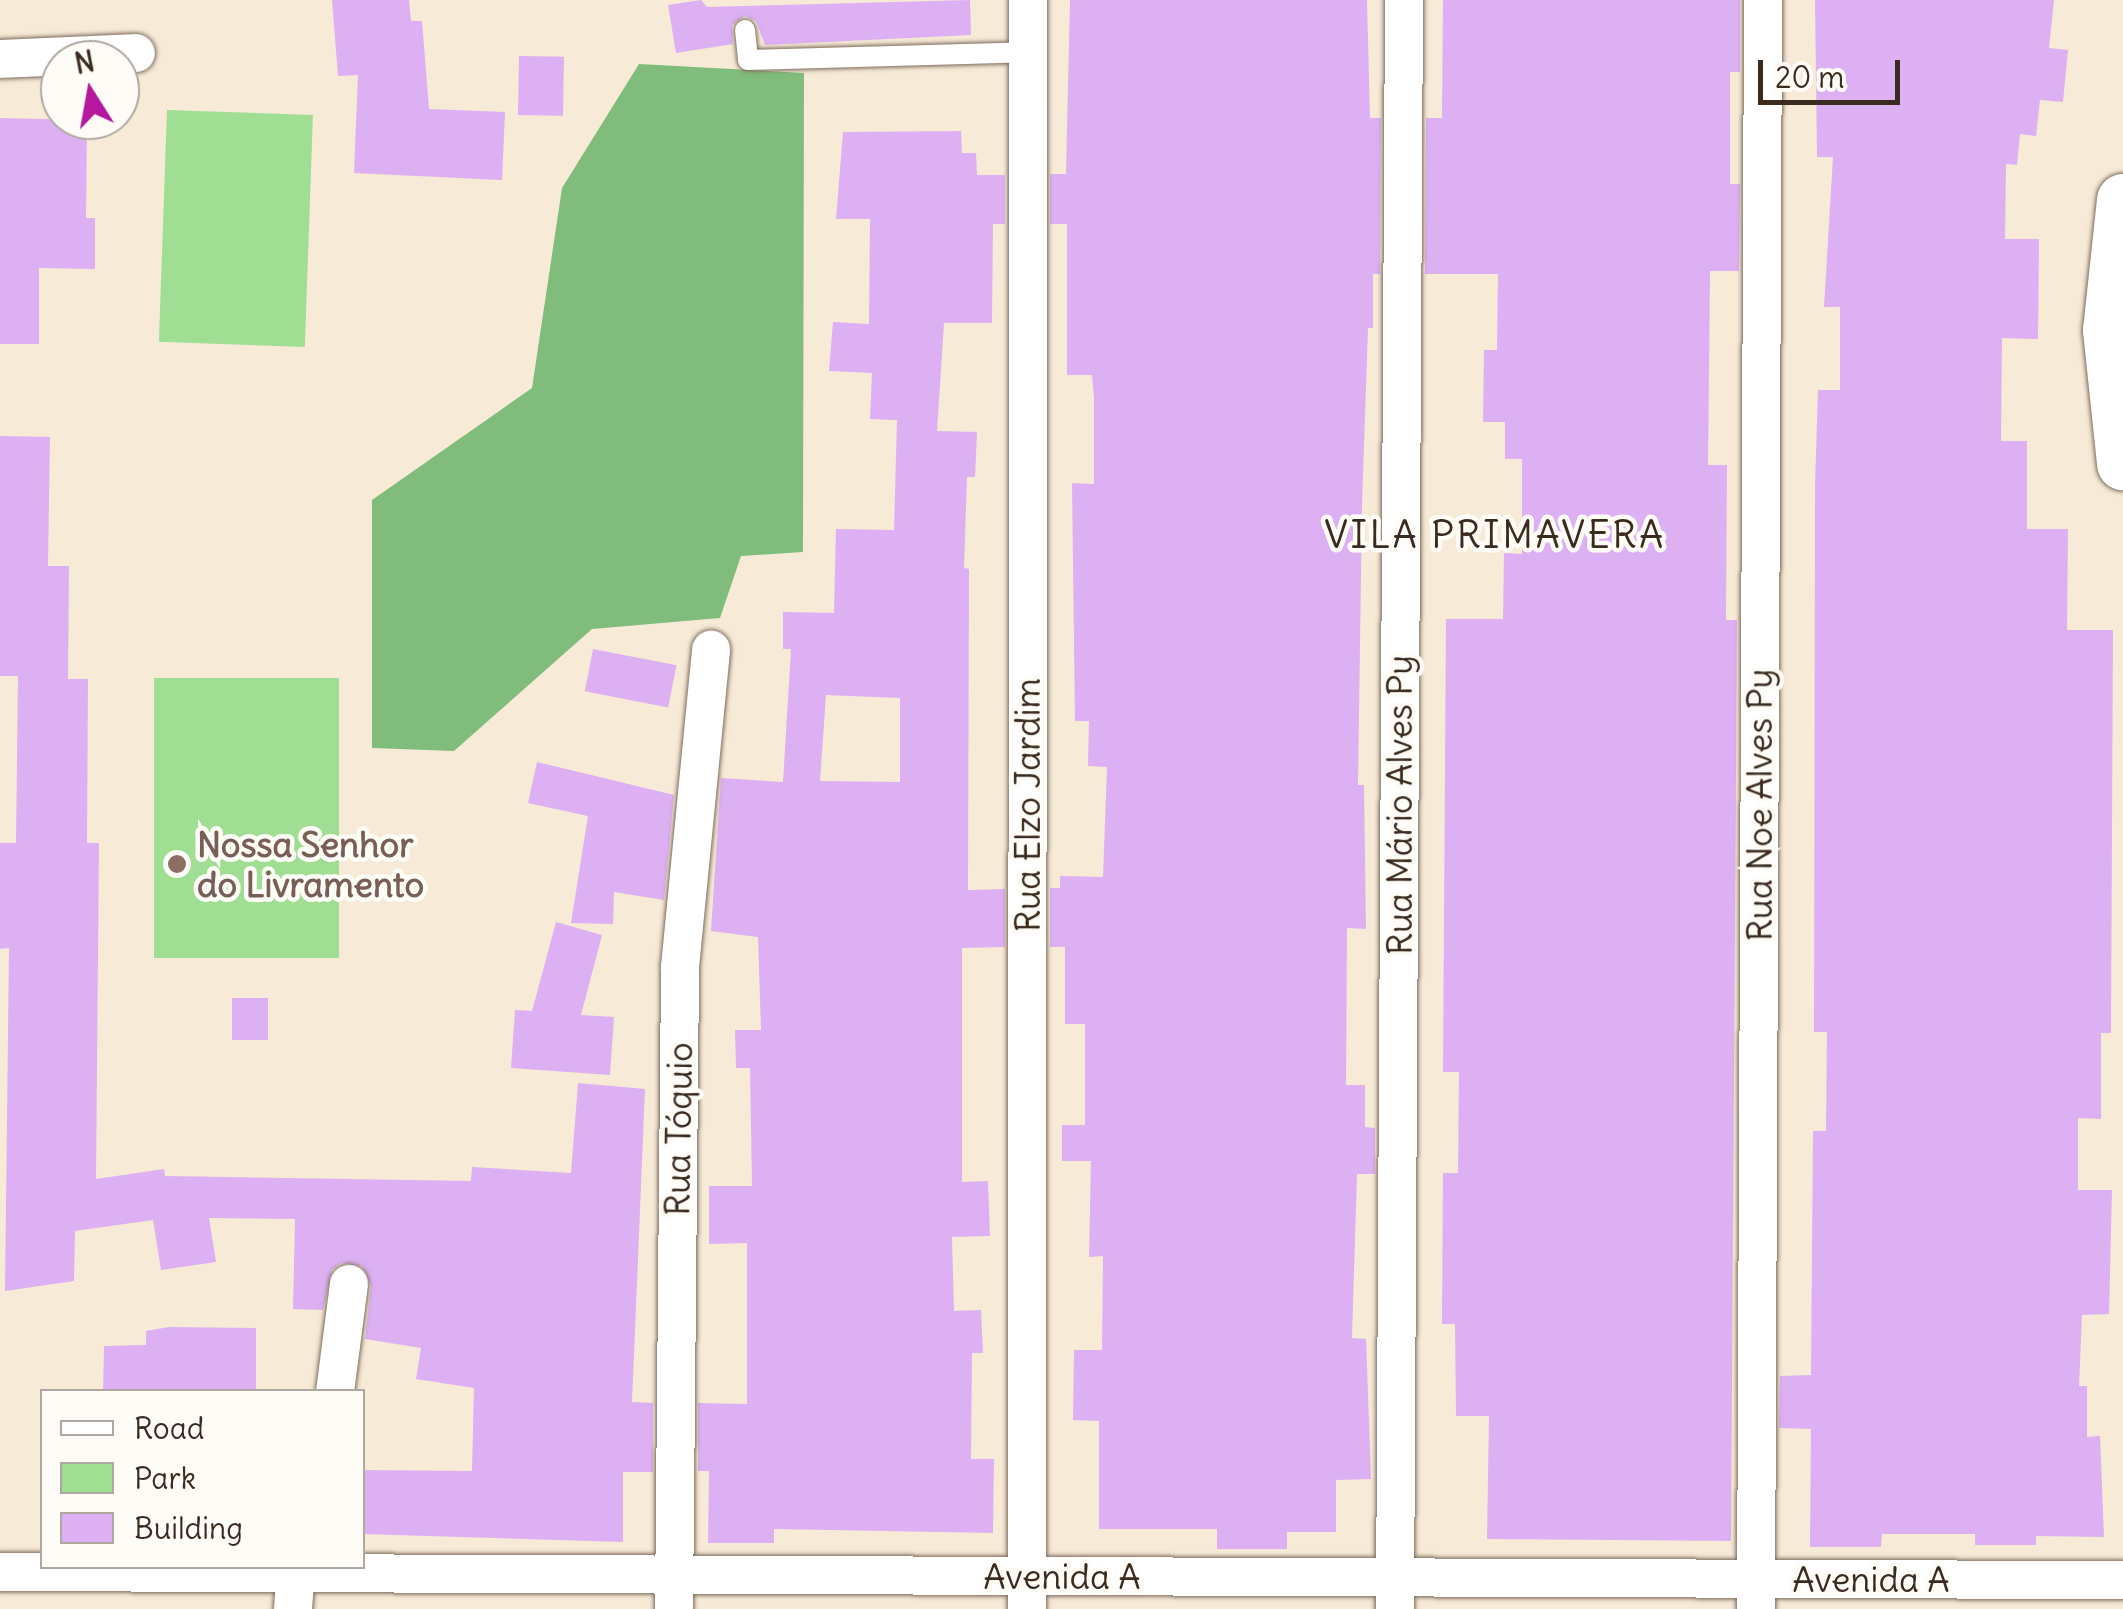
<!DOCTYPE html>
<html>
<head>
<meta charset="utf-8">
<style>
  body { margin:0 }
  #map { position:relative; width:2123px; height:1609px; overflow:hidden; background:#f7ead6; font-family:Delius,sans-serif }
  div>[style] { position:absolute }
  [style*='--x'] { left:calc(var(--x)*1px); top:calc(var(--y)*1px); width:calc(var(--w)*1px); rotate:calc(var(--a)*1deg) }
  .green>* { inset:0; background:#a0de93; transform-origin:0 0 }
  .forest>* { inset:0; background:#80bd7d }
  .building>* { inset:0; background:#ddb0f3; transform-origin:0 0 }
  .roads { filter:drop-shadow(0 0 2px #7d6d5e) drop-shadow(0 0 2px #7d6d5e) }
  .service>* { height:20px; margin:-10px; padding:0 10px; transform-origin:10px; border-radius:10px; background:#fff }
  .minor>* { height:38px; margin:-19px; padding:0 19px; transform-origin:19px; border-radius:19px; background:#fff }
  .secondary>* { height:52px; margin:-26px; padding:0 26px; transform-origin:26px; border-radius:26px; background:#fff }
  .dots>* { width:28px; height:28px; translate:-50% -50%; box-sizing:border-box; border:5px solid #fdfcf7; border-radius:50% }
  span { translate:-50% -50%; white-space:nowrap; text-align:center; line-height:1.15; -webkit-text-stroke:9px #fdfcf7; paint-order:stroke }
  .street-label { font-size:35px; color:#3b2a1e }
  .education-label { font-size:35px; color:#785e54; font-weight:700 }
  .left { translate:0 -50%; text-align:left }
  .neighbourhood-label { font-size:38px; color:#3b2a1e; letter-spacing:2.5px }
  .legend { position:absolute; left:40px; top:1389px; width:325px; height:180px; box-sizing:border-box; background:#fdfcf7; border:2px solid #afa8a0; margin:0; padding:12px 18px; list-style:none; font-size:30px; color:#3b2a1e }
  .legend li { display:flex; align-items:center; gap:20px; height:50px }
  .legend b { width:50px; border:2px solid #afa8a0 }
  .north { position:absolute; left:40px; top:40px; width:100px; height:100px; box-sizing:border-box; background:#fdfcf7; border:2px solid #afa8a0; border-radius:50%; rotate:349deg; font-size:28px; font-weight:700; line-height:40px; text-align:center; color:#3b2a1e }
  .north::after { content:''; display:block; margin:auto; width:35px; height:45px; background:#b5179e; clip-path:polygon(50% 0,100% 100%,50% 72%,0 100%) }
  .scale { position:absolute; left:1758px; top:60px; width:142px; height:45px; box-sizing:border-box; border:5px solid #3b2a1e; border-top:0; padding-left:12px; font-size:30px; line-height:35px; white-space:nowrap; color:#3b2a1e; -webkit-text-stroke:8px #fdfcf7; paint-order:stroke }
</style>
</head>
<body>
<div id="map">
  <div class="green">
    <div style="left:167px;top:110px;width:146px;height:232px;rotate:2deg"></div>
    <div style="left:154px;top:678px;width:185px;height:280px"></div>
  </div>
  <div class="forest">
    <div style="clip-path:polygon(639px 64px,804px 73px,803px 552px,741px 556px,720px 618px,592px 629px,454px 751px,372px 748px,372px 500px,532px 388px,562px 188px)"></div>
  </div>
  <div class="building">
    <div style="clip-path:polygon(332px 0,409px 0,411px 21px,422px 21px,429px 109px,505px 112px,502px 180px,354px 173px,358px 75px,338px 76px)"></div>
    <div style="clip-path:polygon(701px 0,707px 7px,970px 0,971px 35px,765px 45px,756px 21px,745px 16px,732px 25px,733px 44px,676px 53px,668px 5px)"></div>
    <div style="clip-path:polygon(1070px 0,1367px 0,1370px 118px,1381px 118px,1380px 274px,1373px 274px,1373px 328px,1368px 328px,1362px 505px,1358px 785px,1364px 785px,1366px 929px,1347px 928px,1346px 1085px,1365px 1085px,1365px 1127px,1375px 1128px,1375px 1174px,1357px 1174px,1352px 1338px,1366px 1339px,1371px 1479px,1336px 1480px,1336px 1532px,1287px 1532px,1287px 1549px,1217px 1549px,1217px 1529px,1099px 1529px,1099px 1421px,1073px 1420px,1074px 1350px,1102px 1350px,1103px 1256px,1089px 1257px,1091px 1161px,1062px 1161px,1062px 1125px,1085px 1125px,1085px 1024px,1065px 1024px,1065px 947px,1050px 947px,1050px 888px,1060px 888px,1060px 876px,1103px 877px,1107px 767px,1088px 766px,1089px 721px,1075px 721px,1072px 483px,1094px 484px,1094px 398px,1092px 375px,1067px 375px,1067px 224px,1050px 224px,1050px 174px,1066px 174px)"></div>
    <div style="clip-path:polygon(1443px 0,1740px 0,1740px 72px,1730px 72px,1730px 184px,1740px 184px,1739px 271px,1710px 271px,1708px 465px,1727px 465px,1726px 620px,1737px 620px,1731px 1541px,1487px 1539px,1489px 1416px,1456px 1416px,1455px 1324px,1442px 1324px,1443px 1173px,1458px 1173px,1459px 1072px,1443px 1072px,1446px 619px,1503px 619px,1504px 553px,1522px 554px,1522px 459px,1505px 459px,1505px 422px,1483px 422px,1484px 350px,1497px 350px,1498px 274px,1425px 274px,1426px 118px,1442px 118px)"></div>
    <div style="clip-path:polygon(1815px 0,2054px 0,2049px 48px,2068px 50px,2063px 102px,2040px 100px,2036px 136px,2020px 134px,2017px 165px,2006px 164px,2005px 239px,2039px 239px,2038px 339px,2002px 338px,2001px 441px,2027px 441px,2027px 529px,2068px 529px,2067px 630px,2113px 630px,2111px 1033px,2101px 1033px,2101px 1119px,2078px 1118px,2078px 1190px,2112px 1190px,2109px 1314px,2082px 1315px,2079px 1386px,2087px 1386px,2087px 1437px,2100px 1436px,2104px 1537px,2036px 1536px,2036px 1545px,1975px 1545px,1975px 1534px,1882px 1534px,1881px 1547px,1810px 1547px,1811px 1429px,1779px 1428px,1780px 1376px,1811px 1375px,1813px 1131px,1826px 1131px,1827px 1032px,1814px 1032px,1815px 485px,1818px 390px,1840px 390px,1840px 307px,1824px 307px,1833px 157px,1817px 157px)"></div>
    <div style="left:519px;top:56px;width:45px;height:59px;rotate:1deg"></div>
    <div style="clip-path:polygon(0 118px,87px 120px,86px 218px,95px 218px,95px 269px,39px 268px,39px 344px,0 344px)"></div>
    <div style="clip-path:polygon(evenodd,961px 131px,962px 153px,976px 153px,977px 175px,1005px 175px,1005px 224px,993px 224px,992px 323px,944px 323px,937px 431px,977px 432px,975px 477px,967px 477px,964px 568px,969px 569px,968px 890px,1005px 889px,1005px 947px,962px 948px,962px 1182px,988px 1181px,990px 1236px,952px 1237px,954px 1311px,981px 1310px,983px 1353px,972px 1353px,971px 1459px,994px 1459px,993px 1533px,774px 1529px,774px 1543px,708px 1543px,709px 1471px,698px 1471px,698px 1403px,747px 1404px,747px 1243px,709px 1244px,709px 1186px,752px 1186px,750px 1068px,736px 1068px,735px 1030px,761px 1030px,758px 937px,711px 931px,721px 778px,783px 782px,791px 649px,783px 649px,783px 612px,834px 613px,836px 529px,894px 530px,897px 420px,870px 419px,872px 373px,829px 371px,833px 322px,869px 324px,870px 219px,836px 219px,843px 132px,961px 131px,826px 695px,900px 698px,900px 782px,820px 781px,826px 695px)"></div>
    <div style="clip-path:polygon(0 436px,50px 437px,48px 566px,69px 566px,68px 679px,88px 679px,87px 843px,99px 843px,96px 1179px,164px 1169px,165px 1176px,471px 1181px,472px 1167px,571px 1173px,578px 1083px,645px 1089px,632px 1402px,653px 1403px,653px 1472px,623px 1472px,623px 1542px,362px 1534px,362px 1470px,472px 1471px,474px 1388px,416px 1379px,421px 1348px,365px 1339px,371px 1286px,362px 1266px,341px 1263px,332px 1270px,323px 1310px,293px 1309px,295px 1219px,209px 1218px,216px 1262px,161px 1270px,153px 1220px,75px 1231px,74px 1281px,5px 1291px,9px 948px,0 949px,0 843px,16px 843px,18px 676px,0 676px)"></div>
    <div style="left:593px;top:649px;width:85px;height:43px;rotate:11deg"></div>
    <div style="clip-path:polygon(537px 762px,674px 795px,664px 900px,614px 892px,613px 924px,571px 923px,588px 816px,528px 803px)"></div>
    <div style="clip-path:polygon(556px 922px,602px 935px,581px 1015px,614px 1017px,610px 1075px,511px 1068px,515px 1010px,532px 1011px)"></div>
    <div style="left:268px;top:998px;width:42px;height:36px;rotate:90deg"></div>
    <div style="clip-path:polygon(169px 1327px,256px 1328px,256px 1392px,103px 1392px,104px 1346px,146px 1345px,146px 1331px)"></div>
  </div>
  <div class="roads">
    <div class="service">
      <div style="--x:745;--y:30;--w:30;--a:84"></div>
      <div style="--x:748;--y:60;--w:280;--a:-1.6"></div>
    </div>
    <div class="minor">
      <div style="--x:0;--y:59;--w:136;--a:-2.5"></div>
      <div style="--x:335;--y:1392;--w:109;--a:-82.6"></div>
      <div style="--x:0;--y:1572;--w:2123;--a:0.22"></div>
      <div style="--x:293;--y:1609;--w:43;--a:-86"></div>
      <div style="--x:674;--y:1609;--w:642;--a:-89.46"></div>
      <div style="--x:680;--y:967;--w:319;--a:-84.4"></div>
      <div style="--x:1027;--y:1609;--w:1609;--a:-89.96"></div>
      <div style="--x:1395;--y:1609;--w:1609;--a:-89.68"></div>
      <div style="--x:1756;--y:1609;--w:1609;--a:-89.75"></div>
    </div>
    <div class="secondary">
      <div style="--x:2123;--y:200;--w:131;--a:96.1"></div>
      <div style="--x:2109;--y:330;--w:135;--a:84"></div>
    </div>
  </div>
  <div class="dots">
    <div style="left:177px;top:864px;background:#8d6e63"></div>
  </div>
  <div class="street-label">
    <span style="left:1027px;top:805px;rotate:-90deg">Rua Elzo Jardim</span>
    <span style="left:1399px;top:805px;rotate:-90deg">Rua Mário Alves Py</span>
    <span style="left:1759px;top:805px;rotate:-90deg">Rua Noe Alves Py</span>
    <span style="left:678px;top:1129px;rotate:-89deg">Rua Tóquio</span>
    <span style="left:1062px;top:1576px">Avenida A</span>
    <span style="left:1871px;top:1579px">Avenida A</span>
  </div>
  <div class="education-label">
    <span class="left" style="left:197px;top:864px">Nossa Senhor<br>do Livramento</span>
  </div>
  <div class="neighbourhood-label">
    <span style="left:1495px;top:535px">VILA PRIMAVERA</span>
  </div>
  <ul class="legend">
  <li><b style="height:12px;background:#fff"></b>Road</li>
  <li><b style="height:28px;background:#a0de93"></b>Park</li>
  <li><b style="height:28px;background:#ddb0f3"></b>Building</li>
  </ul>
  <div class="north">N</div>
  <div class="scale">20 m</div>
</div>
</body>
</html>
